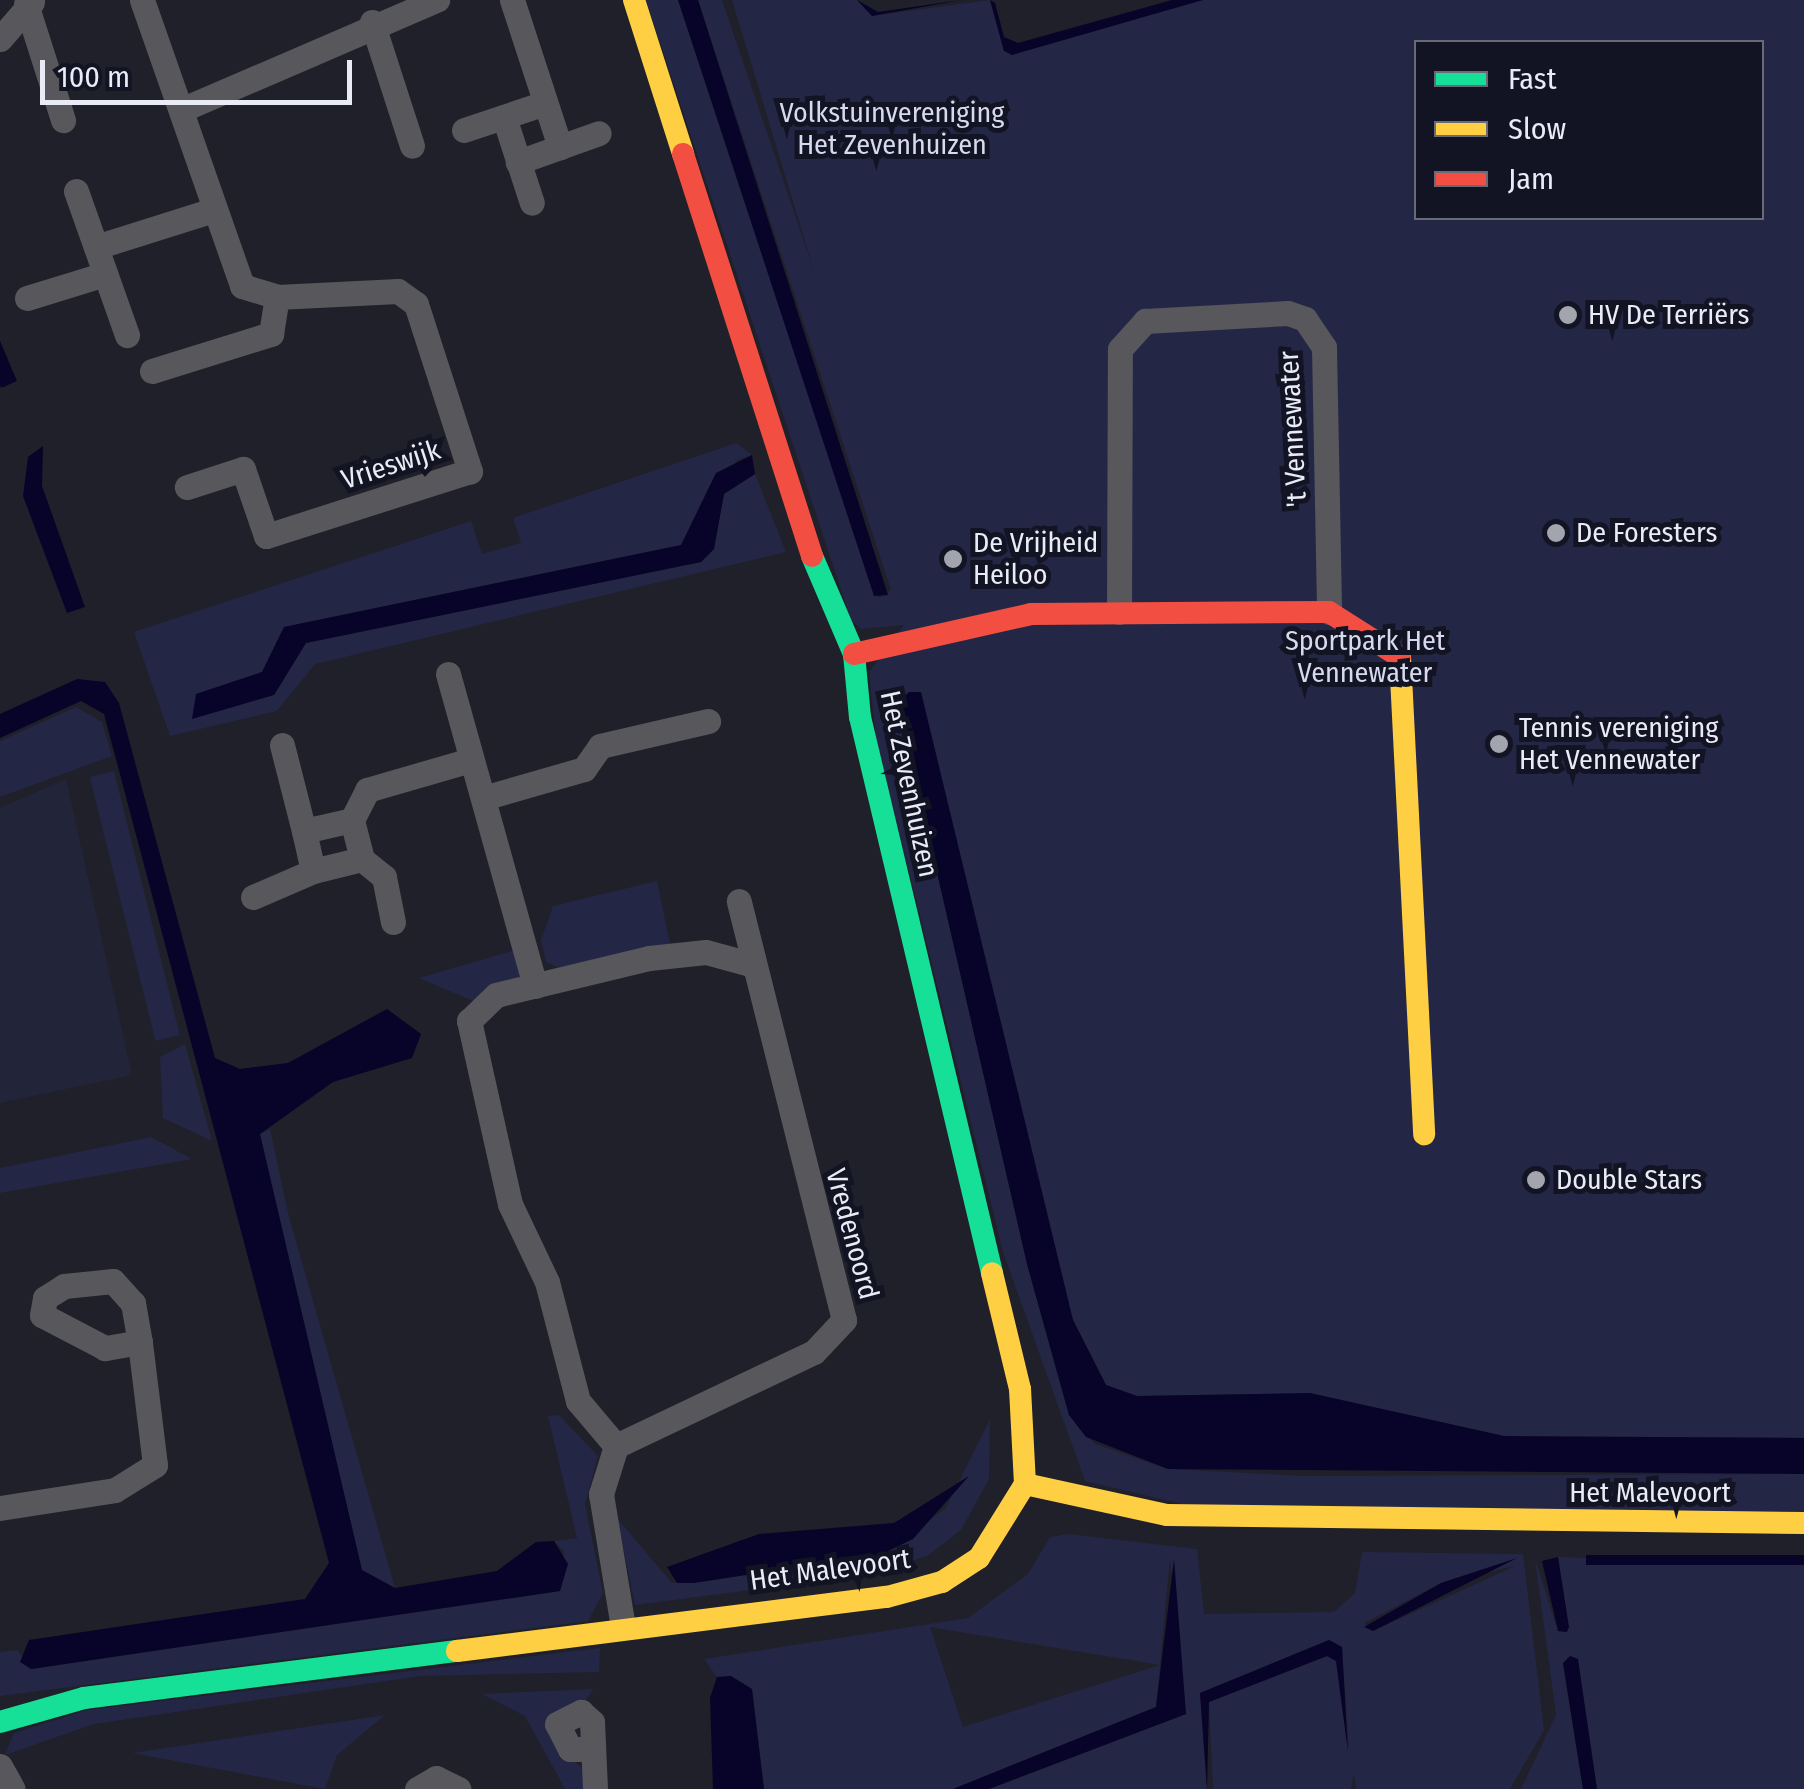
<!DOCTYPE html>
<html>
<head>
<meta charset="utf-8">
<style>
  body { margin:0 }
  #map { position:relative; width:1804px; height:1789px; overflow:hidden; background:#1f2029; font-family:"Fira Sans Condensed",sans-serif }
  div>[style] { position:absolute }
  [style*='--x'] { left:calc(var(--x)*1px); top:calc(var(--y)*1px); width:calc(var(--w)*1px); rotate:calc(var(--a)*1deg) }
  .built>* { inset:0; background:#222439 }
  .green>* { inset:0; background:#242646; transform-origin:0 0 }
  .water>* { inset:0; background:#080328; transform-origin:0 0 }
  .street>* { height:25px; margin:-12.5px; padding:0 12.5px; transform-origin:12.5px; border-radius:12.5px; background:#57575c }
  .fast>* { height:22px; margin:-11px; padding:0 11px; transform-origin:11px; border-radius:11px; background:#16e098 }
  .slow>* { height:22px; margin:-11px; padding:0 11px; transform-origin:11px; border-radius:11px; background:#ffcf43 }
  .jam>* { height:22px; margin:-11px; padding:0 11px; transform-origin:11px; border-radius:11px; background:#f24e42 }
  .dots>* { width:28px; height:28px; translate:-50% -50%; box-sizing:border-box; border:5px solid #121423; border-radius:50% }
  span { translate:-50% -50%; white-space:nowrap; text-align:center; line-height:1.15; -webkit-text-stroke:10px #121423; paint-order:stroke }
  .park-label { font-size:28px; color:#d7daee }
  .poi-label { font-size:28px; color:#e9ebf6 }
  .left { translate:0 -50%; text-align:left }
  .street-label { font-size:28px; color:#e9ebf6 }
  .legend { position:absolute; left:1414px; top:40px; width:350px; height:180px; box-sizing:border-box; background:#121423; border:2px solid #686a77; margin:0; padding:12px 18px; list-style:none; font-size:30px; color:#e9ebf6 }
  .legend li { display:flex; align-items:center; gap:20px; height:50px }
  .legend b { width:50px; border:2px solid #686a77 }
  .scale { position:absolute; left:40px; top:60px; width:312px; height:45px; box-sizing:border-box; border:5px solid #e9ebf6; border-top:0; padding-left:12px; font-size:30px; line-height:35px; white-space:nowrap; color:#e9ebf6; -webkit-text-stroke:8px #121423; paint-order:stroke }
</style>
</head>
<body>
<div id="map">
  <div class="built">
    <div style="clip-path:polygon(66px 779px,132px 1075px,0 1103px,0 808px)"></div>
  </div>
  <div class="green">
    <div style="clip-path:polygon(evenodd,646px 0,678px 0,879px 598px,891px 590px,698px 0,722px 0,814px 271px,732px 0,857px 0,872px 16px,990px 0,1004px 51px,1203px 0,1804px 0,1804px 1438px,1504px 1436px,1309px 1393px,1137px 1396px,1106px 1385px,1073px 1320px,898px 703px,1027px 1264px,1069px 1415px,1095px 1444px,1168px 1469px,1305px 1476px,1804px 1474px,1804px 1513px,1215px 1512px,1085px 1481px,1003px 1252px,876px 738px,869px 672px,904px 625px,861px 629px,851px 620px,646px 0,1416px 42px,1762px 42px,1762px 218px,1416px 218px,1416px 42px)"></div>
    <div style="clip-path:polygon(736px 443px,752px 455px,737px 460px,681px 545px,284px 627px,262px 672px,192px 718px,274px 695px,306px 643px,701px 562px,714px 549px,724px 494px,746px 474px,755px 474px,786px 552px,315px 664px,277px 711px,170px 736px,134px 632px,471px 521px,482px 554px,521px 543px,513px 518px)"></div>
    <div style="clip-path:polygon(76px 707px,102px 722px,112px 756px,0 797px,0 741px)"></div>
    <div style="left:114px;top:771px;width:272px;height:25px;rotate:76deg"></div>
    <div style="clip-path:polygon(657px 881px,670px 944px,559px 968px,546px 962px,541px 940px,553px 906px)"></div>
    <div style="clip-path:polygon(519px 949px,519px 982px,473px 1001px,419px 978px)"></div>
    <div style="clip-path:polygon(185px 1044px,212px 1141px,163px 1118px,160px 1057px)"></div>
    <div style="clip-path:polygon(270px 1129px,289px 1217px,395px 1588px,362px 1570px,262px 1154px,260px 1134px)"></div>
    <div style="clip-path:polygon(151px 1137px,192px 1159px,0 1193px,0 1168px)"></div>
    <div style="clip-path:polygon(559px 1415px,598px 1456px,585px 1504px,603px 1593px,588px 1621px,0 1696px,0 1652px,17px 1650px,32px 1669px,560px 1591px,564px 1551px,554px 1541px,577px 1538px,548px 1416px)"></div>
    <div style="clip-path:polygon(990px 1419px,989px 1479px,961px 1530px,927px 1556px,865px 1575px,635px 1605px,617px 1518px,672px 1583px,882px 1554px,946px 1508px)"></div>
    <div style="clip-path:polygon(evenodd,1068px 1534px,1197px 1549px,1204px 1614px,1334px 1612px,1355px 1593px,1362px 1552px,1523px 1554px,1544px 1730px,1510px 1789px,1356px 1789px,1354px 1773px,1351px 1789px,1213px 1789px,1209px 1702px,1327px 1656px,1336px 1661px,1349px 1751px,1342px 1647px,1329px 1640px,1200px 1693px,1207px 1789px,989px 1789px,1186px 1714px,1170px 1558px,1156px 1707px,953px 1789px,764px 1789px,752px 1689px,717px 1677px,704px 1659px,968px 1618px,1028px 1574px,1050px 1537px,1068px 1534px,1515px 1566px,1373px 1631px,1364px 1623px,1441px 1583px,1515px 1566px,1068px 1534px,930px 1627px,1160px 1665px,963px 1727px,930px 1627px)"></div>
    <div style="clip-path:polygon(1558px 1557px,1804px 1565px,1804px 1789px,1597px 1789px,1573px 1656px,1563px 1664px,1583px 1789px,1521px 1789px,1556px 1715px,1535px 1559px,1558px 1631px,1567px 1632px)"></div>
    <div style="clip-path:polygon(600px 1648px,599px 1672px,420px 1676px,94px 1724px,5px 1755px,14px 1733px,87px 1710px)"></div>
    <div style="clip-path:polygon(593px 1689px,557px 1745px,583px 1769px,588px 1789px,565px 1789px,525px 1716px,482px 1694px)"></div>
    <div style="clip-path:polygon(385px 1715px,337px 1755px,325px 1789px,132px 1753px)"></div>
  </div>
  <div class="water">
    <div style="clip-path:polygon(678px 0,698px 0,888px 595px,874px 596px)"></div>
    <div style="clip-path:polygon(857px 0,878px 12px,962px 0,872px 16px)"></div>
    <div style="clip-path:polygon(990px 0,995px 3px,1004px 37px,1018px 43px,1172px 0,1203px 0,1012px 55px,1004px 51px)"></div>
    <div style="clip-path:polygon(0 341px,17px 381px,1px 388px,0 385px)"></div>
    <div style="clip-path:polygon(43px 446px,42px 486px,85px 607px,67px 613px,23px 496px,28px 457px)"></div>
    <div style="clip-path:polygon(752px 455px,755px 474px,724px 494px,714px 549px,701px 562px,306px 643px,274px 695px,192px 719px,196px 694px,262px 672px,284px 627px,681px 545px,716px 473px)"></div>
    <div style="clip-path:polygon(77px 679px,105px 682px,119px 703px,215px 1058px,240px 1069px,288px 1063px,387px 1009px,421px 1034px,412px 1058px,333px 1082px,260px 1134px,362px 1570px,395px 1588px,497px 1571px,536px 1542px,554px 1541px,568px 1564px,560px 1591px,31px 1669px,20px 1662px,29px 1640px,305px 1599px,329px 1563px,104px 714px,81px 701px,0 738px,0 714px)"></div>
    <div style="clip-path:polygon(909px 692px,921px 692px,1073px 1320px,1106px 1385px,1137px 1396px,1310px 1393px,1504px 1436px,1804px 1438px,1804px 1474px,1168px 1469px,1086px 1437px,1069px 1415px,1027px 1264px,898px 703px)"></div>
    <div style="clip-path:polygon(969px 1476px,913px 1539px,882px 1554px,694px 1583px,677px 1583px,667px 1567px,759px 1534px,894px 1523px)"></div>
    <div style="left:1586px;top:1555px;width:218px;height:10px"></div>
    <div style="clip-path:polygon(1558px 1557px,1569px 1627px,1567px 1632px,1558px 1631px,1542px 1561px)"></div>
    <div style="clip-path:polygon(1517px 1558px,1373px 1631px,1364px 1627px,1441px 1583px)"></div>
    <div style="clip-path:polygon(1174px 1559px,1186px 1714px,989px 1789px,953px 1789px,1156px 1707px)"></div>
    <div style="clip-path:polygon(1329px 1640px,1342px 1647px,1348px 1752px,1336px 1661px,1327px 1656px,1209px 1702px,1207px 1789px,1200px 1693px)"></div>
    <div style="clip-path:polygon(1570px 1656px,1578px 1659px,1597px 1789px,1583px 1789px,1563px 1663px)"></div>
    <div style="clip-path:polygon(731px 1676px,752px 1689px,764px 1789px,713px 1789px,710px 1698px,717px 1677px)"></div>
  </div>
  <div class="street">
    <div style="--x:142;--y:0;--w:303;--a:70.7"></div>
    <div style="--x:242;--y:286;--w:37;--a:17"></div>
    <div style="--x:277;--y:297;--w:121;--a:-2.8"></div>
    <div style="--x:398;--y:291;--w:22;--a:36"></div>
    <div style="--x:416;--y:304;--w:176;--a:72.1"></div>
    <div style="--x:470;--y:471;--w:214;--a:162.3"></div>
    <div style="--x:266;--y:536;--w:71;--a:-108.9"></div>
    <div style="--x:243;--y:469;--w:59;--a:162.2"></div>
    <div style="--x:512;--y:0;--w:155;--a:71.9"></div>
    <div style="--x:560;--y:147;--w:45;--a:160.3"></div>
    <div style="--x:26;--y:4;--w:122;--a:72.3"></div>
    <div style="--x:372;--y:22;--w:130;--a:72.1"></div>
    <div style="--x:0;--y:39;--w:49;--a:-49.1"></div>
    <div style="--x:181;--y:110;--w:279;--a:-23.3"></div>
    <div style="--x:504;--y:117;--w:90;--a:72"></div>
    <div style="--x:464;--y:130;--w:85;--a:-18.4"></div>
    <div style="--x:560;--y:147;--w:41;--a:-19.7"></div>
    <div style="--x:76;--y:191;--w:153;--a:70.5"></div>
    <div style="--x:96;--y:247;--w:123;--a:-17.5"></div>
    <div style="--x:27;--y:298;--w:82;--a:-17.1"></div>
    <div style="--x:152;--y:371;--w:125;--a:-17.3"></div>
    <div style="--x:271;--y:334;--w:37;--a:-81"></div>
    <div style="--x:1119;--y:612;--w:263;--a:-89.8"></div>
    <div style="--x:1120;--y:349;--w:38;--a:-48"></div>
    <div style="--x:1145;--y:321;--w:143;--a:-3.2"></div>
    <div style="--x:1288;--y:313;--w:18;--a:19"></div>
    <div style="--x:1305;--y:319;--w:34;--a:56"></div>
    <div style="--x:1324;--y:347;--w:265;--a:88.9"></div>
    <div style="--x:448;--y:674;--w:324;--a:74.4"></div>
    <div style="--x:282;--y:745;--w:89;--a:75.7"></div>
    <div style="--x:304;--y:831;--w:49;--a:-12.9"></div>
    <div style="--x:487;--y:797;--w:101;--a:-16.1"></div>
    <div style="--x:584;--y:769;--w:28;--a:-55"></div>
    <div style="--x:600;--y:746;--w:111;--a:-13"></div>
    <div style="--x:313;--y:871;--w:50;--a:-13.8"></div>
    <div style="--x:253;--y:897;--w:65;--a:-23.4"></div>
    <div style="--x:313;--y:871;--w:41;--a:-102.7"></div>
    <div style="--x:393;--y:922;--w:46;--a:-101.3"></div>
    <div style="--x:384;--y:877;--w:28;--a:-141"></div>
    <div style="--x:362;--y:859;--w:40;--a:-104.4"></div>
    <div style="--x:352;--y:820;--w:34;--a:-63"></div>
    <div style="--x:367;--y:790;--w:107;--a:-16.2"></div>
    <div style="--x:113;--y:1281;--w:30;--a:48"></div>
    <div style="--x:133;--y:1303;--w:40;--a:80"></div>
    <div style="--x:140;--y:1342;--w:36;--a:170"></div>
    <div style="--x:105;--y:1348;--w:71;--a:-152.4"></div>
    <div style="--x:42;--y:1315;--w:17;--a:-80"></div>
    <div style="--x:45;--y:1298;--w:22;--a:-32"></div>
    <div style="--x:64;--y:1286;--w:49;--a:-5.8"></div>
    <div style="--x:616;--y:1446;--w:219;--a:-25.4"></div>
    <div style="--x:814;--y:1352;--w:44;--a:-46.8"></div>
    <div style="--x:844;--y:1320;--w:432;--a:-104.1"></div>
    <div style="--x:0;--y:1508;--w:116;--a:-8.9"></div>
    <div style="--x:115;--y:1490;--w:47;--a:-32"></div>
    <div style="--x:155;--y:1465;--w:124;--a:-97"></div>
    <div style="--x:623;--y:1627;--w:135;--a:-99.4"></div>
    <div style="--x:601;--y:1494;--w:50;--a:-72.6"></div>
    <div style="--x:616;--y:1446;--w:59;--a:-130.2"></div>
    <div style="--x:578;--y:1401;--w:123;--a:-104.6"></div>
    <div style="--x:547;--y:1282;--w:86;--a:-115.4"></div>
    <div style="--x:510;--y:1204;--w:188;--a:-102.6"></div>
    <div style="--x:469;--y:1021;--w:37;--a:-44"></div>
    <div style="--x:496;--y:995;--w:157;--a:-13.6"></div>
    <div style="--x:649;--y:958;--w:57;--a:-6"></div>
    <div style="--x:706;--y:952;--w:50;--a:15.2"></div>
    <div style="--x:593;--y:1749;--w:23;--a:180"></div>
    <div style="--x:570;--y:1749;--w:28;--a:-117"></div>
    <div style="--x:557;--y:1724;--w:27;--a:-27"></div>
    <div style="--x:581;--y:1712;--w:15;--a:42"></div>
    <div style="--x:592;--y:1722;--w:67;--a:87.4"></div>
    <div style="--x:0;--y:1766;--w:26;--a:61"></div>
    <div style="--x:417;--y:1789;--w:22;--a:-30"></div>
    <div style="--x:436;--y:1778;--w:25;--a:26"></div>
  </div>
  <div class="fast">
    <div style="--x:812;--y:556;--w:107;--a:66.8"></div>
    <div style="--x:854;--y:654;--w:63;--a:84.6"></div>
    <div style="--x:860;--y:717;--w:571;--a:76.64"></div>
    <div style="--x:0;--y:1722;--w:87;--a:-15.9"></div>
    <div style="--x:84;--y:1698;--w:376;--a:-7.2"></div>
  </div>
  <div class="slow">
    <div style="--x:634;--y:0;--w:162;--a:72.3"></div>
    <div style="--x:1400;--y:657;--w:478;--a:87.1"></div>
    <div style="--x:1025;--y:1484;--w:145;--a:12.3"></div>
    <div style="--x:1167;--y:1515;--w:637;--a:0.72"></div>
    <div style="--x:457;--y:1651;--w:433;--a:-7.2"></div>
    <div style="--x:887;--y:1597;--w:57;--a:-15.3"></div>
    <div style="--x:942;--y:1582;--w:44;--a:-33"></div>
    <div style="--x:979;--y:1558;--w:87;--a:-58.1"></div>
    <div style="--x:1025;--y:1484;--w:95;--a:-93"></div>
    <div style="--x:1020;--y:1389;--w:119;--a:-103.6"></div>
  </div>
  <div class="jam">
    <div style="--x:683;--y:154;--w:422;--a:72.2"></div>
    <div style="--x:854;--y:654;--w:181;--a:-12.7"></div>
    <div style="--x:1031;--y:614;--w:298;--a:-0.4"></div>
    <div style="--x:1329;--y:612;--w:84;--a:32.4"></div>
  </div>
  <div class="dots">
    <div style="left:1568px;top:315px;background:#a2a4ae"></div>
    <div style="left:1556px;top:533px;background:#a2a4ae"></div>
    <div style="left:953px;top:559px;background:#a2a4ae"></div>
    <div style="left:1499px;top:744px;background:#a2a4ae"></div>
    <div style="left:1536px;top:1180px;background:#a2a4ae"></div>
  </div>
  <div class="park-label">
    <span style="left:892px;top:129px">Volkstuinvereniging<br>Het Zevenhuizen</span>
    <span style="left:1365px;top:657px">Sportpark Het<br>Vennewater</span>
  </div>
  <div class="poi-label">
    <span class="left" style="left:1588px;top:315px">HV De Terriërs</span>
    <span class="left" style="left:1576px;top:533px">De Foresters</span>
    <span class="left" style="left:973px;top:559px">De Vrijheid<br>Heiloo</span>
    <span class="left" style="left:1519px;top:744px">Tennis vereniging<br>Het Vennewater</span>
    <span class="left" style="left:1556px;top:1180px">Double Stars</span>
  </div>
  <div class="street-label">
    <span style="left:1293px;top:429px;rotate:-93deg">'t Vennewater</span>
    <span style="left:391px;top:465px;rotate:-18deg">Vrieswijk</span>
    <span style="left:909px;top:784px;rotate:78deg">Het Zevenhuizen</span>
    <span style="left:852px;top:1234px;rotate:75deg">Vredenoord</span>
    <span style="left:1650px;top:1493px">Het Malevoort</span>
    <span style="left:830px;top:1570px;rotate:-8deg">Het Malevoort</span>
  </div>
  <ul class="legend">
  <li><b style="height:12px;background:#16e098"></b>Fast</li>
  <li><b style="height:12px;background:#ffcf43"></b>Slow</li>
  <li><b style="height:12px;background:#f24e42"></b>Jam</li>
  </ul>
  <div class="scale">100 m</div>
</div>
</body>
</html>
